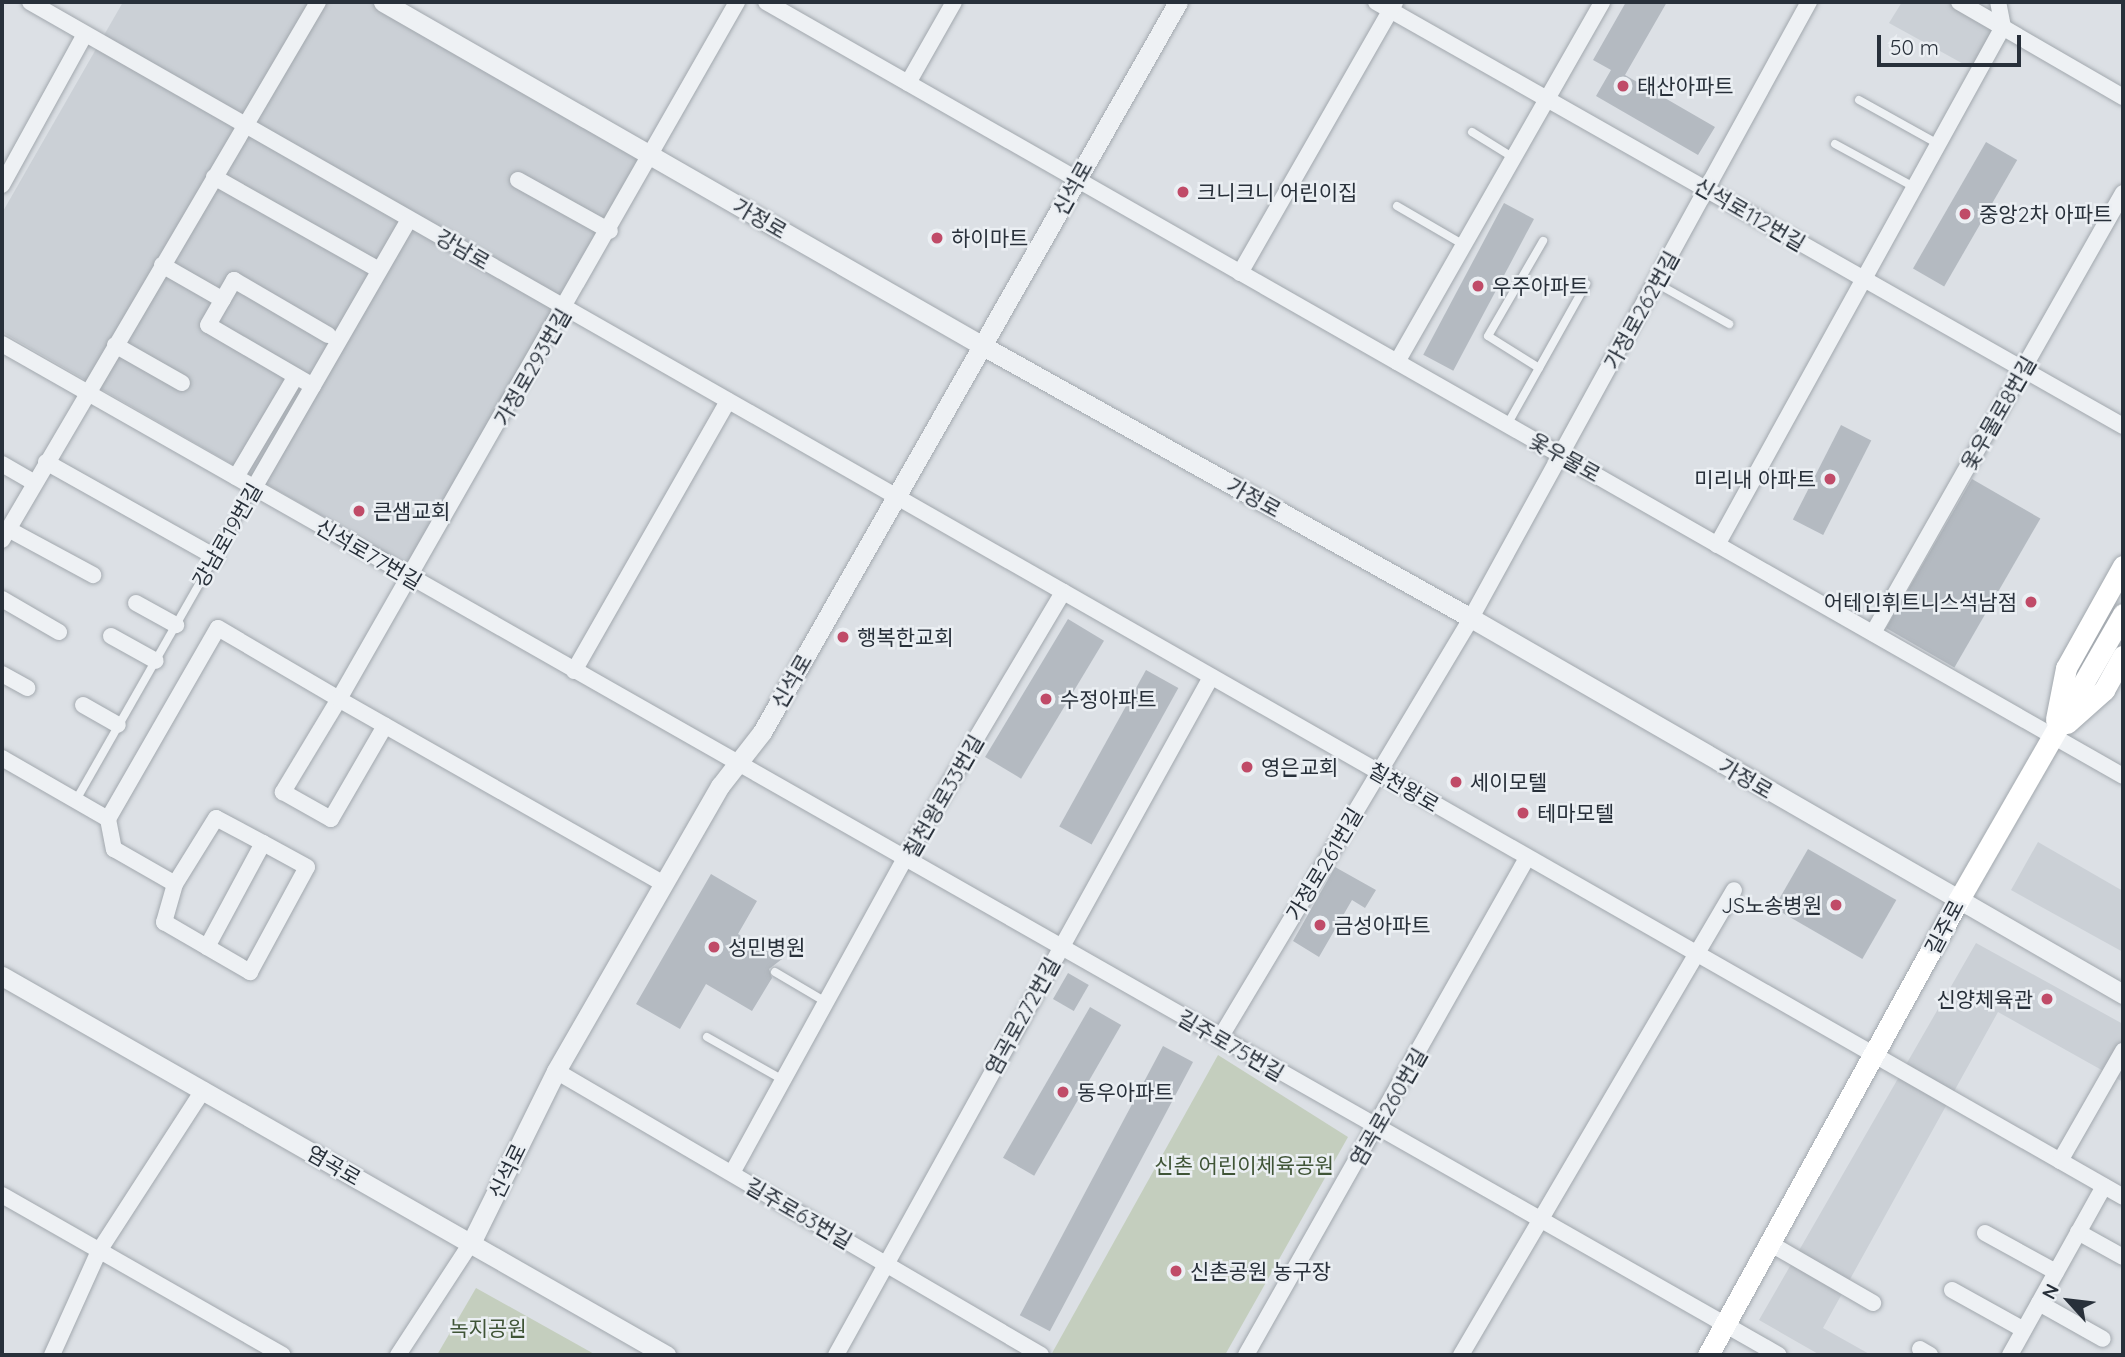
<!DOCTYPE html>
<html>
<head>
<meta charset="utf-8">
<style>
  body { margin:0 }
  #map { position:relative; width:2125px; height:1357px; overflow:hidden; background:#dce0e5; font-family:Quicksand,"Noto Sans KR",sans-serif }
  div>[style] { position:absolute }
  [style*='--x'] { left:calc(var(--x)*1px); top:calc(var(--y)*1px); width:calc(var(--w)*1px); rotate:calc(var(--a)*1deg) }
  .built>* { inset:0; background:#cbd0d6 }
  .green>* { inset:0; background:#c4cebe }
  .building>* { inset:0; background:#b4bac1; transform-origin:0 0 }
  .roads { filter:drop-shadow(0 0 2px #a2a8ae) drop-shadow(0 0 2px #a2a8ae) }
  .service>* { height:8px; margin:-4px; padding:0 4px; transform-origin:4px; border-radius:4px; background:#eef1f4 }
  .minor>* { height:16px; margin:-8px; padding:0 8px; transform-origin:8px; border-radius:8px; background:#eef1f4 }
  .tertiary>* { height:19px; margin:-9.5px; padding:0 9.5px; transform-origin:9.5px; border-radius:9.5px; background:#eef1f4 }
  .secondary>* { height:21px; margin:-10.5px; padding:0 10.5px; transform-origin:10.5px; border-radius:10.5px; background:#fff }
  .dots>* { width:19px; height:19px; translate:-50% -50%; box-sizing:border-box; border:4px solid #ebeff3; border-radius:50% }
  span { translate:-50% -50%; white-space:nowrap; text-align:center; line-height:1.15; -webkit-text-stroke:5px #ebeff3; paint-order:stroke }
  .poi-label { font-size:21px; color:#28303a }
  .left { translate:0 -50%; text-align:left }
  .right { translate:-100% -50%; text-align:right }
  .street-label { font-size:21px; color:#28303a }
  .park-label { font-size:21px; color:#3f5436 }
  .frame { position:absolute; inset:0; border:4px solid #28303a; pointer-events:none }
  .north { position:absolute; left:2034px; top:1266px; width:70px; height:70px; -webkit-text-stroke:5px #ebeff3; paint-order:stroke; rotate:297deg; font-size:19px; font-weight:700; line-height:28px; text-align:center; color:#28303a }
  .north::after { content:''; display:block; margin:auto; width:24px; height:32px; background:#28303a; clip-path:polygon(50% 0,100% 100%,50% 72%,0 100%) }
  .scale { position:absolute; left:1877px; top:35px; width:144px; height:32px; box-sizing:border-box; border:4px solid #28303a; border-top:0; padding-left:9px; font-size:21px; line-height:24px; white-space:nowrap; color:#28303a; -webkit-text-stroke:5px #ebeff3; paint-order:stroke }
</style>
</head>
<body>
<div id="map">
  <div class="built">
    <div style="clip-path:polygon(123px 2px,371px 2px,644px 159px,411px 567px,2px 332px,2px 213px)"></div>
    <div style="clip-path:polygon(1902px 2px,1959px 2px,2003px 27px,1978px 72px,1889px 23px)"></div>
    <div style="clip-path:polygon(2038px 842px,2123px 891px,2123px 952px,2011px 890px)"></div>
    <div style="clip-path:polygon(1976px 943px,2123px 1024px,2123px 1082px,1998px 1012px,1823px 1328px,1871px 1355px,1820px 1355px,1759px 1320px)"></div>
  </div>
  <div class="green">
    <div style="clip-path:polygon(1218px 1055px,1348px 1137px,1225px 1355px,1051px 1355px)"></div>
    <div style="clip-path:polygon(476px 1288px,596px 1355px,437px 1355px)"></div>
  </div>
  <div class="building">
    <div style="clip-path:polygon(1626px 2px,1667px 2px,1625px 75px,1715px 127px,1698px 155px,1596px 96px,1611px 70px,1593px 60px)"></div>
    <div style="left:1986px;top:142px;width:36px;height:146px;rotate:30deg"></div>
    <div style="left:1504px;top:203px;width:34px;height:172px;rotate:28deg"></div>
    <div style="left:1841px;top:425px;width:34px;height:106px;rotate:27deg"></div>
    <div style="left:1972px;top:479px;width:79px;height:172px;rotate:30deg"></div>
    <div style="left:1068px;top:619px;width:42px;height:161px;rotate:31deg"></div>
    <div style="left:1146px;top:670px;width:37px;height:179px;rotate:29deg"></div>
    <div style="left:1808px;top:849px;width:102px;height:68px;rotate:30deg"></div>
    <div style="clip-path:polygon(1335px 867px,1376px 890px,1365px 908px,1352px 900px,1319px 957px,1293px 941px)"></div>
    <div style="clip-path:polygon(711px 874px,757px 901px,738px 934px,782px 959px,769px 969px,772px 978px,752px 1011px,706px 984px,680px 1029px,636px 1004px)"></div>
    <div style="left:1068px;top:973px;width:24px;height:30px;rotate:30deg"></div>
    <div style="left:1090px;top:1007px;width:36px;height:174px;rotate:30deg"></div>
    <div style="left:1163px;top:1046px;width:34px;height:305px;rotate:28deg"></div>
  </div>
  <div class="roads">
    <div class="service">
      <div style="--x:1859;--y:100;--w:90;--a:29.1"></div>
      <div style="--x:1472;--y:132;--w:49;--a:31.8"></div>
      <div style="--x:1835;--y:144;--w:90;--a:28.6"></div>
      <div style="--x:1397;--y:206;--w:78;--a:30.2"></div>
      <div style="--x:1656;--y:283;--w:84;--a:29.3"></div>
      <div style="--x:1539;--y:368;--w:60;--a:-147.9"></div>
      <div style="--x:1488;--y:336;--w:110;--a:-59.9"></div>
      <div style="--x:1507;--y:425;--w:162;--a:-60.7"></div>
      <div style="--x:76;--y:800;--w:359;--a:-60.3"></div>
      <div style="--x:775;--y:972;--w:59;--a:30.5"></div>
      <div style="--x:707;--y:1037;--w:87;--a:29.5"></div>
    </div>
    <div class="minor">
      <div style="--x:30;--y:2;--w:2410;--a:29.72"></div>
      <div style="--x:766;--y:2;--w:1562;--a:29.7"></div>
      <div style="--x:1376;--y:2;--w:859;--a:29.58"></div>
      <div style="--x:1959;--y:2;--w:190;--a:30.1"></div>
      <div style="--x:908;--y:83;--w:93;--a:-60.4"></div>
      <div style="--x:214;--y:177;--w:189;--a:29.4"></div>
      <div style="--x:518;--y:180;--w:105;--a:29"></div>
      <div style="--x:2;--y:185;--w:172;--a:-61.2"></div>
      <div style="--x:162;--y:265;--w:70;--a:29.8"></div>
      <div style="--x:1240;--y:273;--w:312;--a:-60.2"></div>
      <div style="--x:2;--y:344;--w:2044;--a:29.64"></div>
      <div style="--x:115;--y:345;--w:77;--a:29.6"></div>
      <div style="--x:1397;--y:362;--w:414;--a:-60.3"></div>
      <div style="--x:313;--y:386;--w:121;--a:-149.8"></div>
      <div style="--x:208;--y:325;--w:52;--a:-60"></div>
      <div style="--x:234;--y:280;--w:109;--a:30.3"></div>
      <div style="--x:46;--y:462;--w:194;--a:29.3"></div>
      <div style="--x:2;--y:464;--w:38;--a:30"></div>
      <div style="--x:236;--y:477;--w:117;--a:-59.3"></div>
      <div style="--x:254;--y:488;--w:310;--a:-60"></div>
      <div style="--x:8;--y:529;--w:97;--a:28.4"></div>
      <div style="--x:2;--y:540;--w:624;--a:-59.57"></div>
      <div style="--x:1717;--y:545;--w:592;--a:-61.1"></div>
      <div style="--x:2003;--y:27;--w:25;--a:-101"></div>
      <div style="--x:2;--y:599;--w:66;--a:30.1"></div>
      <div style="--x:136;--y:603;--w:46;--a:28.8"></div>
      <div style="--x:1873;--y:633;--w:506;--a:-60.4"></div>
      <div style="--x:111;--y:636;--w:51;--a:29.1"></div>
      <div style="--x:574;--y:671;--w:311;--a:-60.3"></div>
      <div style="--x:2;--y:674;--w:29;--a:29"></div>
      <div style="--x:83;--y:705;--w:40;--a:29.7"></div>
      <div style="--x:2;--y:758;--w:122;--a:29.9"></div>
      <div style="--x:108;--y:819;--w:220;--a:-60.1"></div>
      <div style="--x:218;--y:628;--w:140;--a:30.4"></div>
      <div style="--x:339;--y:699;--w:109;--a:121.1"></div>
      <div style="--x:283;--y:792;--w:55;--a:29.4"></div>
      <div style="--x:331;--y:819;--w:108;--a:-59.9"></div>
      <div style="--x:108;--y:819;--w:31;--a:79"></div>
      <div style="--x:114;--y:849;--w:70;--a:29.8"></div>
      <div style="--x:175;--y:884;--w:40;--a:106"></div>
      <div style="--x:164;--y:922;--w:50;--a:30.2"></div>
      <div style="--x:207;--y:947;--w:118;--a:-61.7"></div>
      <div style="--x:263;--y:843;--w:53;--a:-152"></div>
      <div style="--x:216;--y:818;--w:78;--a:121.8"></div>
      <div style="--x:664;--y:884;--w:374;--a:-150.4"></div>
      <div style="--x:339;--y:699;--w:803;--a:-60.27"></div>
      <div style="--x:207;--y:947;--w:50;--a:30.2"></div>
      <div style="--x:250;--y:972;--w:119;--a:-61.5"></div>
      <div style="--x:307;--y:867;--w:50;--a:-151.4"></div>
      <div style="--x:1220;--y:1038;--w:489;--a:-59.1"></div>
      <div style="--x:1471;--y:618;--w:703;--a:-61.25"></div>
      <div style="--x:556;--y:1071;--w:562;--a:30.35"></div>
      <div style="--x:2060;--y:1161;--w:127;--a:-60.2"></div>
      <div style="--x:732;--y:1173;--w:357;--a:-61.2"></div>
      <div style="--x:904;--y:860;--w:312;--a:-59.3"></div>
      <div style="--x:2;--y:1195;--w:323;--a:29.7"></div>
      <div style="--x:2078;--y:1232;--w:51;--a:29.1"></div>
      <div style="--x:1985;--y:1233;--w:81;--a:28.8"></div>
      <div style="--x:1771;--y:1244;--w:118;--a:30"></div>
      <div style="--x:1952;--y:1290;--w:82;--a:29.1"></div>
      <div style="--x:2039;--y:1303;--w:73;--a:29.4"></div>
      <div style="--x:1920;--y:1349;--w:12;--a:31"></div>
      <div style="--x:52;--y:1355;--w:114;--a:-65.7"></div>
      <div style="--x:99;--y:1251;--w:192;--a:-57.1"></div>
      <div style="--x:398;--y:1355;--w:134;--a:-56.9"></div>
      <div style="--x:836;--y:1355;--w:775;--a:-61.05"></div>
      <div style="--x:1246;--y:1355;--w:571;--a:-60.52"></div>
      <div style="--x:1461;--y:1355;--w:539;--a:-59.58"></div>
      <div style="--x:2010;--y:1355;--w:193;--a:-60.9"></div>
    </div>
    <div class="tertiary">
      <div style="--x:383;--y:2;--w:692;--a:29.83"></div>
      <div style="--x:983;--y:346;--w:559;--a:29.13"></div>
      <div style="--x:1471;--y:618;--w:753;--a:29.97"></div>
      <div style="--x:2;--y:976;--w:765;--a:29.72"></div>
      <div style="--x:471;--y:1243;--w:192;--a:-63.7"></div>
      <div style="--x:556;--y:1071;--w:329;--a:-60.1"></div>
      <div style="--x:720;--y:786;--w:68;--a:-52.1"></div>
      <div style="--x:762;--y:732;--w:840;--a:-60.32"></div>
    </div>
    <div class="secondary">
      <div style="--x:2056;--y:719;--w:52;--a:-78.9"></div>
      <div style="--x:2066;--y:668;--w:117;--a:-60.8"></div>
      <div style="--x:2067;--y:723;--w:50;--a:-41.7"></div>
      <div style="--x:2104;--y:690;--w:39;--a:-61"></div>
      <div style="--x:1708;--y:1355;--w:518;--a:-61.16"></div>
      <div style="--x:1958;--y:901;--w:331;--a:-60.1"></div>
    </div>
  </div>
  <div class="dots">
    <div style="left:1623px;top:86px;background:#c04b68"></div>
    <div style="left:1183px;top:192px;background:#c04b68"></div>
    <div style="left:1965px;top:214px;background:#c04b68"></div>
    <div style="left:937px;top:238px;background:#c04b68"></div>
    <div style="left:1478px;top:286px;background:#c04b68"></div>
    <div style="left:1830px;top:479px;background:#c04b68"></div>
    <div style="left:359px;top:511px;background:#c04b68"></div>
    <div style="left:2031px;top:602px;background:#c04b68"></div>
    <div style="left:843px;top:637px;background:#c04b68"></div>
    <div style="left:1046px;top:699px;background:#c04b68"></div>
    <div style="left:1247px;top:767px;background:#c04b68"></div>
    <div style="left:1456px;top:782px;background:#c04b68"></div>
    <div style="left:1523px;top:813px;background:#c04b68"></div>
    <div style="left:1836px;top:905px;background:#c04b68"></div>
    <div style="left:1320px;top:925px;background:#c04b68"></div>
    <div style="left:714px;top:947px;background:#c04b68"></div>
    <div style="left:2047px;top:999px;background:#c04b68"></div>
    <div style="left:1063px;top:1092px;background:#c04b68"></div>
    <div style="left:1176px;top:1271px;background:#c04b68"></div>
  </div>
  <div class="poi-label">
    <span class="left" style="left:1637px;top:86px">태산아파트</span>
    <span class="left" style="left:1197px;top:192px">크니크니 어린이집</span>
    <span class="left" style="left:1979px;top:214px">중앙2차 아파트</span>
    <span class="left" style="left:951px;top:238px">하이마트</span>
    <span class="left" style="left:1492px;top:286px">우주아파트</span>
    <span class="right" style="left:1816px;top:479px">미리내 아파트</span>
    <span class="left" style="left:373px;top:511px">큰샘교회</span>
    <span class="right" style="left:2017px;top:602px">어테인휘트니스석남점</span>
    <span class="left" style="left:857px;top:637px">행복한교회</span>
    <span class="left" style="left:1060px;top:699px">수정아파트</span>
    <span class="left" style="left:1261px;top:767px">영은교회</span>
    <span class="left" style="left:1470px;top:782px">세이모텔</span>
    <span class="left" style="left:1537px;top:813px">테마모텔</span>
    <span class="right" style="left:1822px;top:905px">JS노송병원</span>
    <span class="left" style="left:1334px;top:925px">금성아파트</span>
    <span class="left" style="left:728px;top:947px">성민병원</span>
    <span class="right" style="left:2033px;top:999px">신양체육관</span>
    <span class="left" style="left:1077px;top:1092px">동우아파트</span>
    <span class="left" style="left:1190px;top:1271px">신촌공원 농구장</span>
  </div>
  <div class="street-label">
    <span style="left:1072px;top:188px;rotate:-61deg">신석로</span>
    <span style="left:1750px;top:214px;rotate:30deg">신석로112번길</span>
    <span style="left:760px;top:218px;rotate:30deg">가정로</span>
    <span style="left:463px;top:249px;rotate:30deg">강남로</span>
    <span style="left:1641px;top:310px;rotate:-61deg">가정로262번길</span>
    <span style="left:532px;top:367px;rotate:-60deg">가정로293번길</span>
    <span style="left:1998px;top:413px;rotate:-60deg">옻우물로8번길</span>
    <span style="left:1565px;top:457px;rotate:29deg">옻우물로</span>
    <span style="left:1254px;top:497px;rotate:29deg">가정로</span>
    <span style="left:227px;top:535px;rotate:-60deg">강남로19번길</span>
    <span style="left:369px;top:554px;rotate:30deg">신석로77번길</span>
    <span style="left:791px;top:681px;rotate:-60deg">신석로</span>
    <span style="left:1746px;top:778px;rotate:30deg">가정로</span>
    <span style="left:1404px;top:787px;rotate:30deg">칠천왕로</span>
    <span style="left:943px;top:796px;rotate:-60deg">칠천왕로33번길</span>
    <span style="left:1324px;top:864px;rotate:-59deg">가정로261번길</span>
    <span style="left:1944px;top:927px;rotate:-62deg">길주로</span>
    <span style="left:1022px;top:1016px;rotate:-61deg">염곡로272번길</span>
    <span style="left:1231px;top:1045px;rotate:30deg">길주로75번길</span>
    <span style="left:1388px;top:1107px;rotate:-60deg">염곡로260번길</span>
    <span style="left:334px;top:1165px;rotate:30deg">염곡로</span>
    <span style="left:507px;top:1171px;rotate:-64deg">신석로</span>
    <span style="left:799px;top:1213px;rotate:30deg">길주로63번길</span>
  </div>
  <div class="park-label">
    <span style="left:1244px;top:1165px">신촌 어린이체육공원</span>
    <span style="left:488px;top:1328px">녹지공원</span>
  </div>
  <div class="frame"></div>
  <div class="north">N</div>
  <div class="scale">50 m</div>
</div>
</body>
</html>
